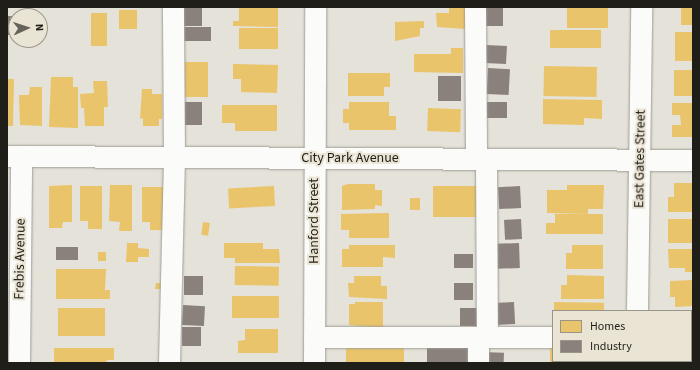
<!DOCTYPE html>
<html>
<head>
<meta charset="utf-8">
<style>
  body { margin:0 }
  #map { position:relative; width:700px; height:370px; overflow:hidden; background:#e5e2d9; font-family:"Source Sans 3",sans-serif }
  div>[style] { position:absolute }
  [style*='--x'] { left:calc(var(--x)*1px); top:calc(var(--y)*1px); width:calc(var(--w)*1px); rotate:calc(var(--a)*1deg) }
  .homes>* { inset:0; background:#e9c46a; transform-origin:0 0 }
  .industry>* { inset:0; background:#8a817c; transform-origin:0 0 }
  .roads { filter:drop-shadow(0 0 1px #9e9b95) drop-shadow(0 0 1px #9e9b95) }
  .minor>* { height:21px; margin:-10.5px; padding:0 10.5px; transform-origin:10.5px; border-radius:10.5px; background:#fbfbf9 }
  span { translate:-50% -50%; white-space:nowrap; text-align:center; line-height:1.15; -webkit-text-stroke:4px #eae4d4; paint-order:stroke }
  .street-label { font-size:14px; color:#201e18 }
  .frame { position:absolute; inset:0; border:8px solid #201e18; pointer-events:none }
  .legend { position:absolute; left:552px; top:310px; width:140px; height:52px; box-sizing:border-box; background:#eae4d4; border:1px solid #999589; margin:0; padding:5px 7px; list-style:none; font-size:12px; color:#201e18 }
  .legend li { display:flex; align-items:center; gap:8px; height:20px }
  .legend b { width:20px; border:1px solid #999589 }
  .north { position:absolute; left:8px; top:8px; width:40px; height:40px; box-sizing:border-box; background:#eae4d4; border:1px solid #999589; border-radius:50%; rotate:87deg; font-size:11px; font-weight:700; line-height:16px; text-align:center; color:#201e18 }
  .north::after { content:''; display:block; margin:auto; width:14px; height:18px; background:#65635c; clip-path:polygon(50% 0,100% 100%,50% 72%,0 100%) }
</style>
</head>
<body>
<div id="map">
  <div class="homes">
    <div style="clip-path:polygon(239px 7px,278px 7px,278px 27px,233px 26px,233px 21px,239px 21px)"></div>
    <div style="clip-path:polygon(449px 7px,465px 7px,466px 29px,437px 27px,436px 13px,449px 13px)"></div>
    <div style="left:567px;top:7px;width:41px;height:21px"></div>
    <div style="left:681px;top:7px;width:12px;height:18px"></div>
    <div style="left:119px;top:10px;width:18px;height:19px"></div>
    <div style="left:91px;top:13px;width:16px;height:33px"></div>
    <div style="clip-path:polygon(424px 21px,424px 28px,420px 28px,420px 36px,395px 41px,395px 22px)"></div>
    <div style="left:239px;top:28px;width:39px;height:21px"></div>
    <div style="left:550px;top:30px;width:51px;height:18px"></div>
    <div style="left:675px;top:32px;width:18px;height:29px"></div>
    <div style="clip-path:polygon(451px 48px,463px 48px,463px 73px,414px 72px,414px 54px,451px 54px)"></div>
    <div style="left:180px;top:62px;width:28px;height:35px"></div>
    <div style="clip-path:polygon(233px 64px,278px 65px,277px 93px,241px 92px,241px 79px,233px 79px)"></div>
    <div style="left:544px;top:66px;width:53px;height:30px;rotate:1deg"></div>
    <div style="left:674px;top:70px;width:19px;height:26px"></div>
    <div style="clip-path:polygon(348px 73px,390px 73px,390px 87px,384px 87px,384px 96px,348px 96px)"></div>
    <div style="clip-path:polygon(51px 77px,73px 77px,73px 87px,78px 87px,78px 128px,49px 127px)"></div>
    <div style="clip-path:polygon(7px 79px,14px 79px,13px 126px,7px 126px)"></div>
    <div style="clip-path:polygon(93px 81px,107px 81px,108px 107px,104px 107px,104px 126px,85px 126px,84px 108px,81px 108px,80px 94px,94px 93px)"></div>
    <div style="clip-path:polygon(30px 87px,42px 87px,42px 126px,20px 125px,19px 95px,29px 95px)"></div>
    <div style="clip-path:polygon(142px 89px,152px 89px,152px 94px,162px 94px,162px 119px,159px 119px,159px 126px,143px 126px,143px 118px,140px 119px)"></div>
    <div style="clip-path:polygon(543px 99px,602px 100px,602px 119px,584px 118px,584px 125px,543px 124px)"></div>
    <div style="clip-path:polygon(349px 102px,389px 102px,389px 116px,396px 116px,396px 130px,349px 130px,349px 123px,343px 123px,343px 109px,349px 109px)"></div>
    <div style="clip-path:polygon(672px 103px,693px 103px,693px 137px,672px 137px,672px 125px,681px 125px,680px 115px,672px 115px)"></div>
    <div style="clip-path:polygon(222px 105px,277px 105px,277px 131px,235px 131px,235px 123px,222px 123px)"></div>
    <div style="left:428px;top:108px;width:33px;height:23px;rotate:2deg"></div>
    <div style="clip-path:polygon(674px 183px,693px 183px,693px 212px,668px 212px,668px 197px,674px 197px)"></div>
    <div style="clip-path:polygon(348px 184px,375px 184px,375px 190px,382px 190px,382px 206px,375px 205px,375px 209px,342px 210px,342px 186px)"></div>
    <div style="clip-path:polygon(72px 185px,72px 222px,63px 222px,62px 228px,49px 228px,49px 186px)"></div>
    <div style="clip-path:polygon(110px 185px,132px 185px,132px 231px,119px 231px,120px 222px,109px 221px)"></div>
    <div style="clip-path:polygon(567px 185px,604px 185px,603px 209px,588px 209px,588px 214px,547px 213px,547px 190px,567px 190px)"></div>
    <div style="clip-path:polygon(80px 186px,102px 186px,102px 229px,88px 229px,88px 221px,80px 221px)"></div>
    <div style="left:274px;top:186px;width:20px;height:46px;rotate:87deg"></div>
    <div style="left:433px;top:186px;width:46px;height:31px"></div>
    <div style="clip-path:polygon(142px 187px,163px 187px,163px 230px,150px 230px,150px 222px,142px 222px)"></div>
    <div style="left:420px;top:198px;width:12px;height:10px;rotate:90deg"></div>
    <div style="clip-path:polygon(389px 213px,389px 238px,349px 238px,349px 230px,341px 230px,341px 214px)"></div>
    <div style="clip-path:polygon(555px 214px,603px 214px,603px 234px,546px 234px,546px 223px,555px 223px)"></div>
    <div style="left:668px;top:219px;width:25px;height:24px"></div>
    <div style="left:203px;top:222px;width:7px;height:13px;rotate:8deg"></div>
    <div style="clip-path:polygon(127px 243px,138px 243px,138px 248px,149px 249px,149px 257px,138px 257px,138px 262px,126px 262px)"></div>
    <div style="clip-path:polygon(224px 243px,263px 243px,263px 249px,279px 249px,280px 263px,235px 263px,235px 258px,224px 258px)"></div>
    <div style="clip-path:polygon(349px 245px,395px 245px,395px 258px,383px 257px,383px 267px,342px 267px,342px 249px,349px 249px)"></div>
    <div style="clip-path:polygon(572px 245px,603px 245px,603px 269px,566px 269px,566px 253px,572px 253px)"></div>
    <div style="clip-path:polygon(668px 249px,693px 249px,693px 272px,685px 272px,685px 268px,669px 268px)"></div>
    <div style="left:98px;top:252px;width:8px;height:9px"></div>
    <div style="left:235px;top:266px;width:44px;height:19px;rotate:1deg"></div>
    <div style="clip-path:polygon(56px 269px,106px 269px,105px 290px,110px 290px,110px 299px,56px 299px)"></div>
    <div style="clip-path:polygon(567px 275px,604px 276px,604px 299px,561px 299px,561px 285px,567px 285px)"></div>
    <div style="clip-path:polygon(354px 276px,381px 276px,381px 286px,387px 286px,387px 299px,349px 297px,348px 283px,354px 283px)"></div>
    <div style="clip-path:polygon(693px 280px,693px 306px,675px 307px,675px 297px,670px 297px,670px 281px)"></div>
    <div style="clip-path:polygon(156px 283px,161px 283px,161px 289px,155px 289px)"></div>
    <div style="left:232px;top:296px;width:47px;height:22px"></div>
    <div style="clip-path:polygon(355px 302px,383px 302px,383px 328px,349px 325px,349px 304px,355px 304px)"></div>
    <div style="left:554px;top:302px;width:50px;height:9px;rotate:1deg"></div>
    <div style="left:58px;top:308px;width:47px;height:28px"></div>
    <div style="left:691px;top:312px;width:2px;height:21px"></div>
    <div style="clip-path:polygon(245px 329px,278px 329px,278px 353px,238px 353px,238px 341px,245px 340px)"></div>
    <div style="clip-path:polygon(691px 342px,693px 363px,676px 363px,691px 361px)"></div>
    <div style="left:346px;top:344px;width:58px;height:19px"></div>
    <div style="clip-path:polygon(550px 347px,553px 347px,553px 361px,607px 363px,550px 363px)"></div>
    <div style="clip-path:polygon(54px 348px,114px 348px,114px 360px,107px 360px,106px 363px,54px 363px)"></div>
  </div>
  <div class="industry">
    <div style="left:180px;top:7px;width:22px;height:19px"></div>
    <div style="left:482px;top:7px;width:21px;height:19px"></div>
    <div style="left:7px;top:16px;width:9px;height:19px"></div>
    <div style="left:211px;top:27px;width:14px;height:29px;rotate:90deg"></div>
    <div style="left:486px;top:45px;width:21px;height:18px;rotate:3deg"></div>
    <div style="left:488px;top:68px;width:22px;height:26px;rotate:3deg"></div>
    <div style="left:438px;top:76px;width:23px;height:25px"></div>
    <div style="left:180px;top:102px;width:22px;height:23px"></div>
    <div style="left:484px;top:102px;width:23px;height:16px"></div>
    <div style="left:520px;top:186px;width:22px;height:22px;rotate:87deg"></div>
    <div style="left:521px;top:219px;width:20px;height:17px;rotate:87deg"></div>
    <div style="left:519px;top:243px;width:25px;height:24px;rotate:88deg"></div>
    <div style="left:56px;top:247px;width:22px;height:13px"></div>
    <div style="left:454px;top:254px;width:19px;height:14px"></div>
    <div style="left:184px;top:276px;width:19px;height:19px"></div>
    <div style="left:454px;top:283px;width:19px;height:17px"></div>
    <div style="left:514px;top:302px;width:22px;height:21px;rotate:87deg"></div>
    <div style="left:183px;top:305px;width:22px;height:20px;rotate:3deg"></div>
    <div style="left:460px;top:308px;width:18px;height:18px"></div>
    <div style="left:182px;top:327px;width:19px;height:19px"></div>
    <div style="left:427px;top:346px;width:41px;height:17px"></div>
    <div style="left:481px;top:352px;width:23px;height:11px;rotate:2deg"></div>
    <div style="left:188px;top:362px;width:21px;height:1px"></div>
  </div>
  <div class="roads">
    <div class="minor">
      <div style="--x:475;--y:7;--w:152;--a:89.6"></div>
      <div style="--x:7;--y:156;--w:686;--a:0.33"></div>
      <div style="--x:486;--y:159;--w:178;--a:89.7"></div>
      <div style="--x:637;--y:311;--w:304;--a:-89.2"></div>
      <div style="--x:314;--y:337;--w:239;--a:0"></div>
      <div style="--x:19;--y:363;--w:207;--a:-89.4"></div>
      <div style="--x:169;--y:363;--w:206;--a:-88.6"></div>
      <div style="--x:174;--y:157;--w:150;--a:-90.4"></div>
      <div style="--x:314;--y:363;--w:356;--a:-89.8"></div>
      <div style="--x:478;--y:363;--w:26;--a:-90"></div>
      <div style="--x:637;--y:363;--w:2;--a:-90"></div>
    </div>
  </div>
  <div class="street-label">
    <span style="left:350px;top:158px">City Park Avenue</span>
    <span style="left:640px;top:159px;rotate:-89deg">East Gates Street</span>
    <span style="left:314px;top:221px;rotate:-90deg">Hanford Street</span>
    <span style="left:20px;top:259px;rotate:-89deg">Frebis Avenue</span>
  </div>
  <div class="frame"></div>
  <ul class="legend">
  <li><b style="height:11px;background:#e9c46a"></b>Homes</li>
  <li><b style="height:11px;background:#8a817c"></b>Industry</li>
  </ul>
  <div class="north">N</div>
</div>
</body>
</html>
